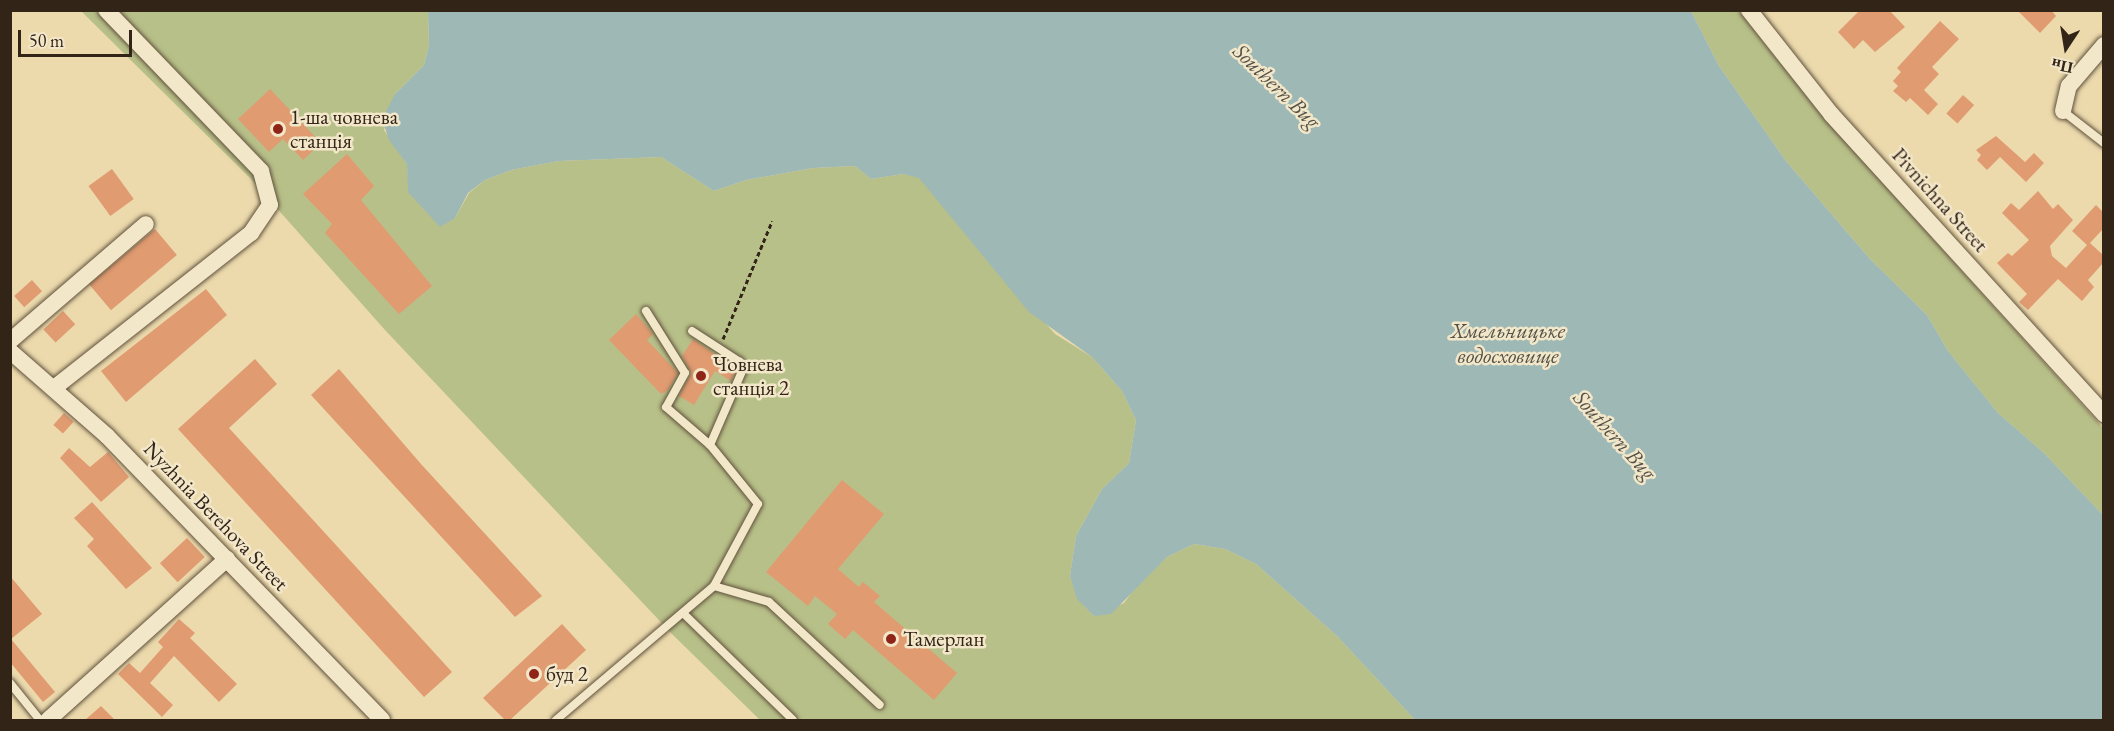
<!DOCTYPE html>
<html>
<head>
<meta charset="utf-8">
<style>
  body { margin:0 }
  #map { position:relative; width:2114px; height:731px; overflow:hidden; background:#ecdaad; font-family:"EB Garamond",serif }
  div>[style] { position:absolute }
  [style*='--x'] { left:calc(var(--x)*1px); top:calc(var(--y)*1px); width:calc(var(--w)*1px); rotate:calc(var(--a)*1deg) }
  .green>* { inset:0; background:#b8c089 }
  .water>* { inset:0; background:#9db8b5 }
  .building>* { inset:0; background:#e09b71; transform-origin:0 0 }
  .path>* { height:3px; margin-top:-1.5px; transform-origin:0; background:repeating-linear-gradient(90deg,#332418 0 4.5px,transparent 0 7.5px) }
  .roads { filter:drop-shadow(0 0 2px #61523d) drop-shadow(0 0 2px #61523d) }
  .lane>* { height:8px; margin:-4px; padding:0 4px; transform-origin:4px; border-radius:4px; background:#f3e7ca }
  .street>* { height:16px; margin:-8px; padding:0 8px; transform-origin:8px; border-radius:8px; background:#f3e7ca }
  .dots>* { width:16px; height:16px; translate:-50% -50%; box-sizing:border-box; border:3px solid #f3e7ca; border-radius:50% }
  span { translate:-50% -50%; white-space:nowrap; text-align:center; line-height:1.15; -webkit-text-stroke:5px #f3e7ca; paint-order:stroke }
  .poi-label { font-size:21px; color:#332418 }
  .left { translate:0 -50%; text-align:left }
  .street-label { font-size:21px; color:#332418 }
  .water-label { font-size:22px; color:#535047; font-style:italic }
  .frame { position:absolute; inset:0; border:12px solid #332418; pointer-events:none }
  .north { position:absolute; left:2036px; top:18px; width:60px; height:60px; -webkit-text-stroke:4px #f3e7ca; paint-order:stroke; rotate:192deg; font-size:16px; font-weight:700; line-height:24px; text-align:center; color:#332418 }
  .north::after { content:''; display:block; margin:auto; width:21px; height:27px; background:#332418; clip-path:polygon(50% 0,100% 100%,50% 72%,0 100%) }
  .scale { position:absolute; left:18px; top:30px; width:114px; height:27px; box-sizing:border-box; border:3px solid #332418; border-top:0; padding-left:8px; font-size:18px; line-height:21px; white-space:nowrap; color:#332418; -webkit-text-stroke:4px #f3e7ca; paint-order:stroke }
</style>
</head>
<body>
<div id="map">
  <div class="green">
    <div style="clip-path:polygon(81px 11px,428px 11px,429px 45px,424px 65px,395px 94px,384px 130px,407px 164px,409px 192px,455px 218px,469px 193px,485px 180px,511px 170px,559px 161px,661px 157px,714px 191px,746px 180px,813px 168px,855px 166px,871px 179px,903px 174px,919px 177px,1055px 334px,1092px 357px,1122px 391px,1136px 420px,1129px 463px,1102px 489px,1076px 536px,1070px 576px,1078px 599px,1094px 616px,1124px 603px,1138px 584px,1167px 557px,1194px 544px,1225px 549px,1256px 564px,1337px 636px,1415px 720px,760px 720px,674px 636px,385px 330px,250px 178px)"></div>
    <div style="clip-path:polygon(1691px 11px,1739px 11px,1825px 119px,2103px 428px,2103px 515px,2044px 453px,1998px 413px,1948px 351px,1927px 315px,1870px 259px,1786px 161px,1719px 66px)"></div>
  </div>
  <div class="water">
    <div style="clip-path:polygon(428px 11px,1691px 11px,1719px 66px,1786px 161px,1870px 259px,1927px 315px,1948px 351px,1998px 413px,2044px 453px,2103px 515px,2103px 720px,1415px 720px,1337px 636px,1256px 564px,1225px 549px,1194px 544px,1167px 557px,1111px 614px,1094px 616px,1077px 599px,1070px 576px,1076px 536px,1102px 489px,1129px 463px,1136px 420px,1122px 391px,1092px 357px,1029px 312px,919px 178px,903px 174px,871px 179px,855px 166px,813px 168px,746px 180px,714px 191px,661px 157px,559px 161px,511px 170px,485px 180px,468px 193px,455px 218px,440px 227px,408px 192px,407px 164px,389px 140px,382px 119px,395px 94px,424px 65px,429px 45px)"></div>
  </div>
  <div class="building">
    <div style="clip-path:polygon(1860px 10px,1889px 10px,1905px 27px,1875px 52px,1863px 40px,1854px 49px,1838px 32px)"></div>
    <div style="clip-path:polygon(2017px 10px,2051px 10px,2056px 16px,2040px 33px)"></div>
    <div style="clip-path:polygon(1940px 21px,1959px 39px,1932px 67px,1939px 74px,1924px 90px,1938px 104px,1928px 115px,1910px 98px,1906px 102px,1893px 91px,1898px 86px,1893px 81px,1901px 72px,1897px 68px)"></div>
    <div style="clip-path:polygon(270px 89px,321px 143px,303px 160px,283px 139px,269px 152px,238px 119px)"></div>
    <div style="left:1963px;top:95px;width:15px;height:25px;rotate:42deg"></div>
    <div style="clip-path:polygon(1996px 136px,2025px 162px,2034px 153px,2044px 163px,2026px 182px,2000px 157px,1987px 170px,1977px 160px,1981px 155px,1976px 150px)"></div>
    <div style="clip-path:polygon(347px 154px,374px 186px,361px 200px,432px 286px,399px 314px,325px 233px,332px 224px,303px 194px)"></div>
    <div style="left:112px;top:169px;width:37px;height:29px;rotate:54deg"></div>
    <div style="clip-path:polygon(2038px 191px,2053px 209px,2058px 204px,2073px 220px,2050px 246px,2052px 256px,2066px 268px,2087px 245px,2072px 231px,2096px 205px,2103px 212px,2103px 229px,2090px 243px,2103px 255px,2103px 263px,2088px 280px,2094px 287px,2082px 301px,2058px 279px,2028px 310px,2019px 302px,2027px 294px,1997px 263px,2008px 253px,2012px 256px,2029px 240px,2002px 213px,2011px 203px,2019px 210px)"></div>
    <div style="left:155px;top:229px;width:34px;height:86px;rotate:50deg"></div>
    <div style="left:32px;top:280px;width:15px;height:24px;rotate:48deg"></div>
    <div style="clip-path:polygon(206px 289px,227px 315px,126px 402px,101px 371px)"></div>
    <div style="left:63px;top:311px;width:18px;height:27px;rotate:47deg"></div>
    <div style="clip-path:polygon(636px 314px,653px 334px,647px 340px,678px 373px,668px 390px,661px 394px,609px 340px)"></div>
    <div style="clip-path:polygon(693px 339px,736px 369px,731px 381px,715px 371px,694px 405px,679px 396px,691px 373px,682px 356px)"></div>
    <div style="clip-path:polygon(255px 359px,277px 384px,229px 428px,452px 672px,424px 697px,178px 429px)"></div>
    <div style="clip-path:polygon(339px 369px,421px 464px,542px 596px,515px 617px,311px 395px)"></div>
    <div style="left:64px;top:413px;width:13px;height:16px;rotate:42deg"></div>
    <div style="clip-path:polygon(69px 448px,90px 467px,108px 452px,129px 477px,101px 502px,60px 458px)"></div>
    <div style="clip-path:polygon(842px 480px,884px 514px,838px 569px,859px 587px,863px 582px,880px 596px,874px 602px,957px 673px,934px 700px,853px 630px,845px 639px,828px 624px,837px 614px,815px 596px,808px 606px,766px 572px)"></div>
    <div style="clip-path:polygon(92px 502px,152px 568px,126px 589px,87px 546px,94px 539px,74px 518px)"></div>
    <div style="left:187px;top:538px;width:26px;height:37px;rotate:47deg"></div>
    <div style="clip-path:polygon(10px 576px,42px 614px,11px 639px,55px 692px,43px 702px,10px 662px)"></div>
    <div style="clip-path:polygon(179px 619px,195px 633px,190px 638px,237px 684px,219px 702px,174px 656px,150px 683px,173px 705px,162px 717px,118px 674px,129px 663px,140px 673px,163px 647px,158px 642px)"></div>
    <div style="clip-path:polygon(562px 624px,586px 650px,510px 720px,505px 720px,483px 698px)"></div>
    <div style="clip-path:polygon(101px 706px,115px 720px,85px 720px)"></div>
  </div>
  <div class="path">
    <div style="--x:723;--y:339;--w:128;--a:-67.4"></div>
  </div>
  <div class="roads">
    <div class="lane">
      <div style="--x:2063;--y:111;--w:52;--a:38"></div>
      <div style="--x:646;--y:311;--w:73;--a:57.8"></div>
      <div style="--x:685;--y:373;--w:39;--a:119"></div>
      <div style="--x:666;--y:407;--w:58;--a:40.8"></div>
      <div style="--x:714;--y:586;--w:57;--a:16.2"></div>
      <div style="--x:769;--y:602;--w:151;--a:42.9"></div>
      <div style="--x:683;--y:613;--w:153;--a:44.2"></div>
      <div style="--x:10;--y:683;--w:48;--a:51"></div>
      <div style="--x:556;--y:720;--w:207;--a:-40.3"></div>
      <div style="--x:714;--y:586;--w:93;--a:-61.8"></div>
      <div style="--x:758;--y:504;--w:76;--a:-129.1"></div>
      <div style="--x:710;--y:445;--w:83;--a:-66.5"></div>
      <div style="--x:743;--y:369;--w:8;--a:-113"></div>
      <div style="--x:740;--y:362;--w:57;--a:-147.1"></div>
    </div>
    <div class="street">
      <div style="--x:1749;--y:10;--w:132;--a:51.7"></div>
      <div style="--x:1831;--y:114;--w:406;--a:47.7"></div>
      <div style="--x:2063;--y:111;--w:26;--a:-77"></div>
      <div style="--x:2069;--y:86;--w:54;--a:-49.5"></div>
      <div style="--x:10;--y:341;--w:179;--a:-40.7"></div>
      <div style="--x:10;--y:351;--w:129;--a:41.2"></div>
      <div style="--x:107;--y:436;--w:395;--a:45.9"></div>
      <div style="--x:54;--y:388;--w:251;--a:-38.2"></div>
      <div style="--x:251;--y:233;--w:34;--a:-56"></div>
      <div style="--x:270;--y:205;--w:35;--a:-105"></div>
      <div style="--x:261;--y:171;--w:223;--a:-133.9"></div>
      <div style="--x:48;--y:720;--w:241;--a:-42"></div>
    </div>
  </div>
  <div class="dots">
    <div style="left:278px;top:129px;background:#8f2418"></div>
    <div style="left:701px;top:376px;background:#8f2418"></div>
    <div style="left:891px;top:639px;background:#8f2418"></div>
    <div style="left:534px;top:674px;background:#8f2418"></div>
  </div>
  <div class="poi-label">
    <span class="left" style="left:290px;top:129px">1-ша човнева<br>станція</span>
    <span class="left" style="left:713px;top:376px">Човнева<br>станція 2</span>
    <span class="left" style="left:903px;top:639px">Тамерлан</span>
    <span class="left" style="left:546px;top:674px">буд 2</span>
  </div>
  <div class="street-label">
    <span style="left:1940px;top:200px;rotate:48deg">Pivnichna Street</span>
    <span style="left:216px;top:516px;rotate:46deg">Nyzhnia Berehova Street</span>
  </div>
  <div class="water-label">
    <span style="left:1277px;top:86px;rotate:44deg">Southern Bug</span>
    <span style="left:1508px;top:343px">Хмельницьке<br>водосховище</span>
    <span style="left:1615px;top:435px;rotate:48deg">Southern Bug</span>
  </div>
  <div class="frame"></div>
  <div class="north">Пн</div>
  <div class="scale">50 m</div>
</div>
</body>
</html>
